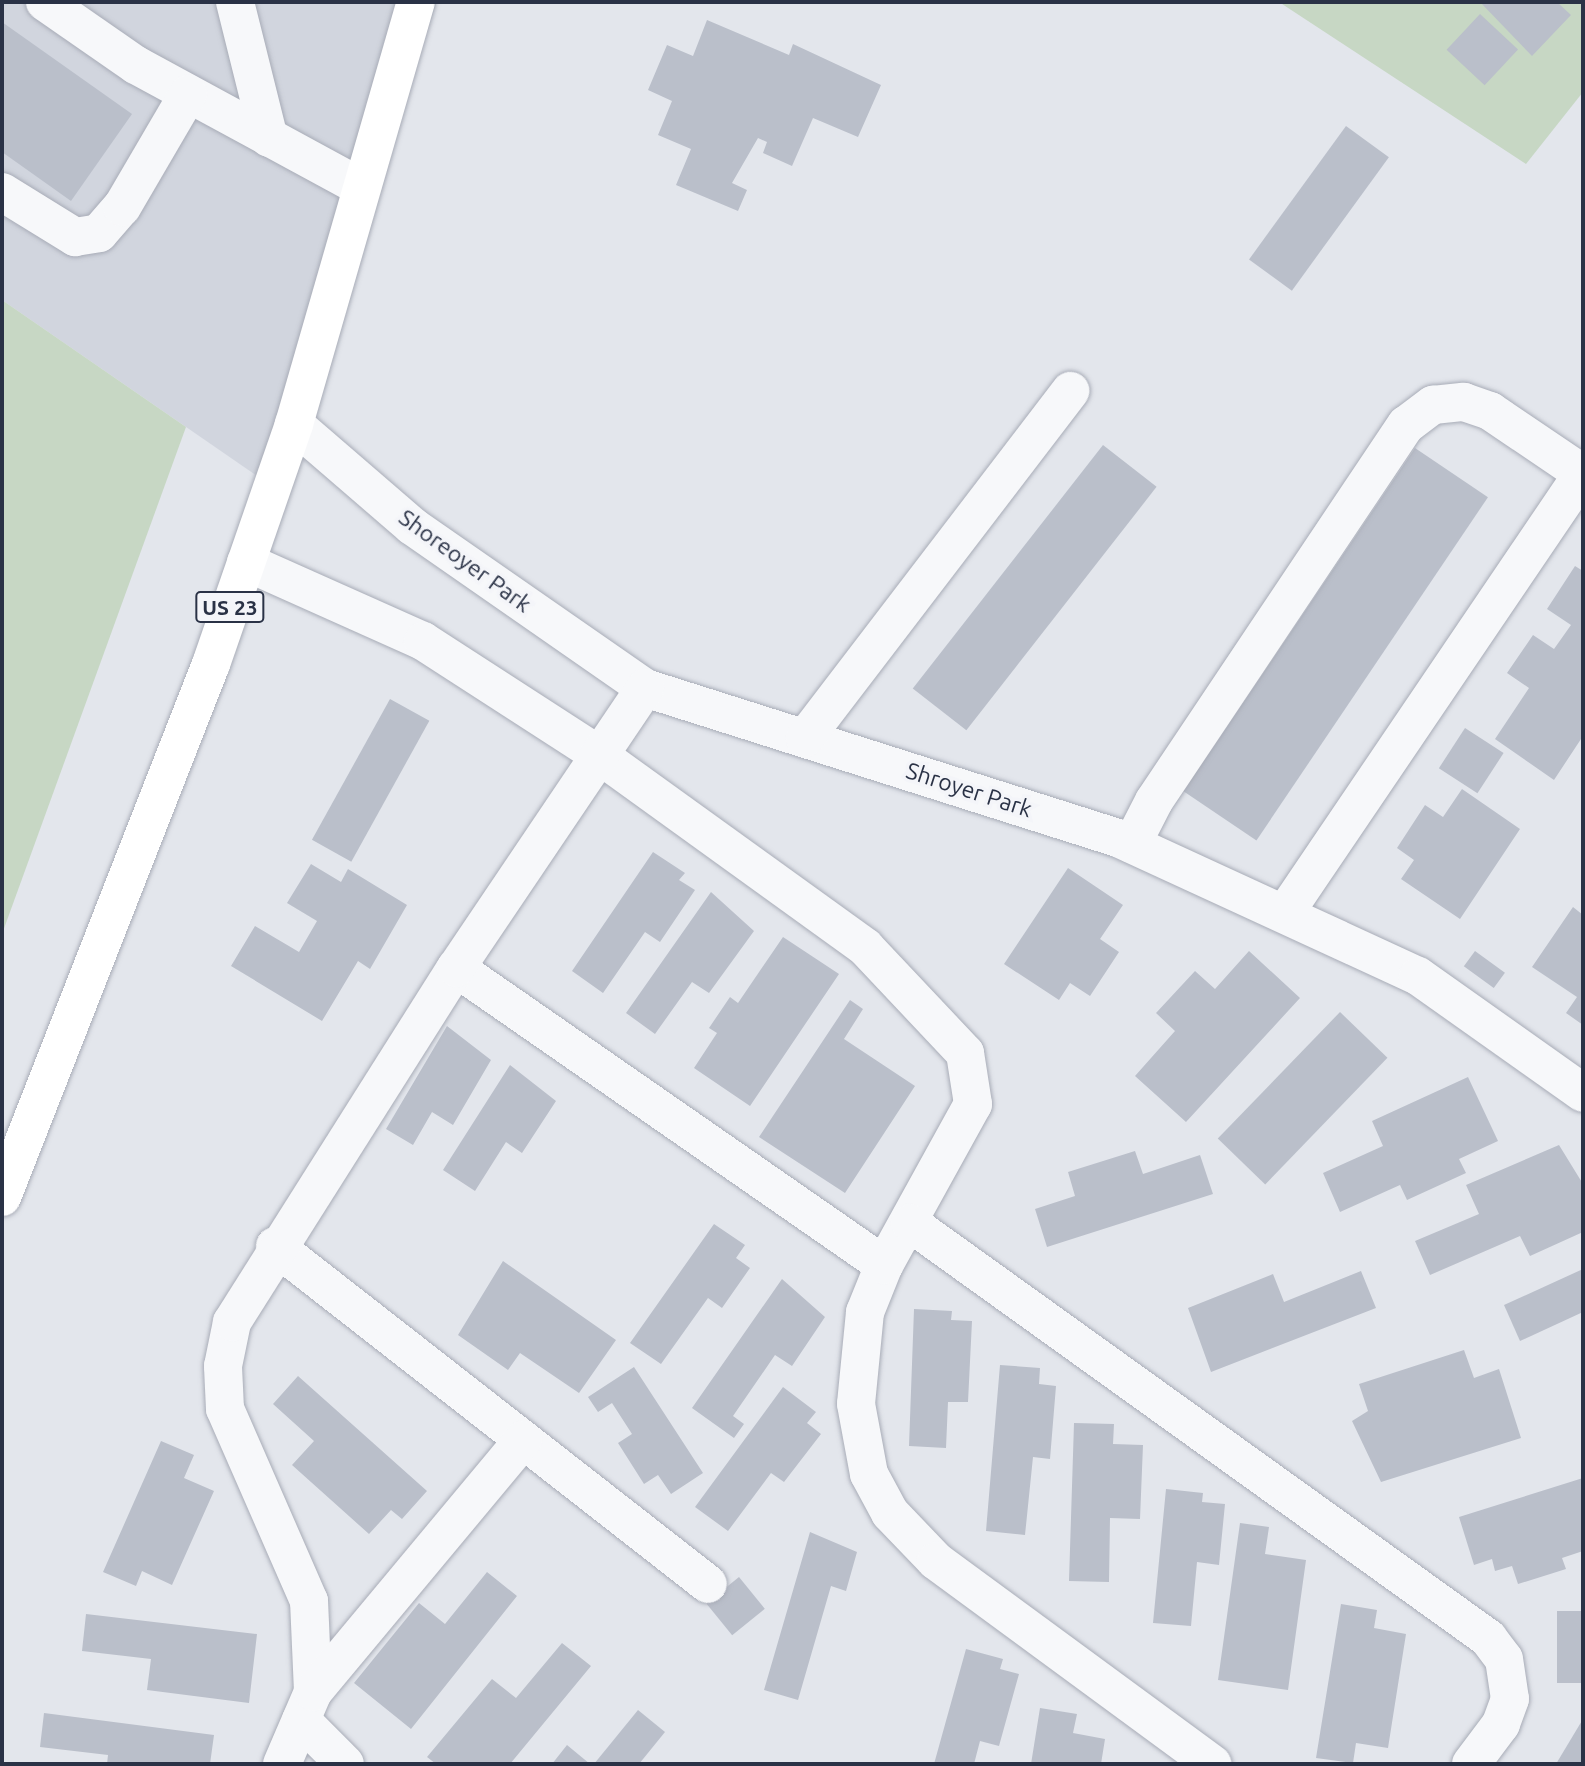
<!DOCTYPE html>
<html>
<head>
<meta charset="utf-8">
<style>
  body { margin:0 }
  #map { position:relative; width:1585px; height:1766px; overflow:hidden; background:#e3e6ec; font-family:Ubuntu,sans-serif }
  div>[style] { position:absolute }
  [style*='--x'] { left:calc(var(--x)*1px); top:calc(var(--y)*1px); width:calc(var(--w)*1px); rotate:calc(var(--a)*1deg) }
  .built>* { inset:0; background:#d1d5de }
  .green>* { inset:0; background:#c7d7c4 }
  .building>* { inset:0; background:#babfca; transform-origin:0 0 }
  .roads { filter:drop-shadow(0 0 2px #a8acb7) drop-shadow(0 0 2px #a8acb7) }
  .minor>* { height:38px; margin:-19px; padding:0 19px; transform-origin:19px; border-radius:19px; background:#f7f8fa }
  .highway>* { height:38px; margin:-19px; padding:0 19px; transform-origin:19px; border-radius:19px; background:#fff }
  span { translate:-50% -50%; white-space:nowrap; text-align:center; line-height:1.15; -webkit-text-stroke:7px #f4f5f9; paint-order:stroke }
  .shield-label span { padding:2px 5px; background:#f4f5f9; border:2px solid; border-radius:5px; -webkit-text-stroke-width:0 }
  .shield-label { font-size:21px; color:#2a3246; font-weight:700 }
  .street-label { font-size:23px; color:#2a3246 }
  .frame { position:absolute; inset:0; border:4px solid #2a3246; pointer-events:none }
</style>
</head>
<body>
<div id="map">
  <div class="built">
    <div style="clip-path:polygon(2px 2px,437px 2px,273px 487px,2px 300px)"></div>
  </div>
  <div class="green">
    <div style="clip-path:polygon(1279px 2px,1583px 2px,1583px 92px,1526px 164px)"></div>
    <div style="clip-path:polygon(2px 300px,186px 427px,2px 934px)"></div>
  </div>
  <div class="building">
    <div style="clip-path:polygon(1480px 2px,1557px 2px,1571px 15px,1532px 56px)"></div>
    <div style="left:1480px;top:14px;width:52px;height:49px;rotate:43deg"></div>
    <div style="clip-path:polygon(707px 20px,789px 55px,793px 44px,881px 85px,858px 137px,813px 118px,792px 166px,763px 153px,767px 142px,758px 138px,732px 183px,747px 190px,738px 211px,676px 185px,691px 149px,658px 135px,672px 101px,648px 90px,667px 45px,693px 56px)"></div>
    <div style="clip-path:polygon(2px 22px,132px 114px,71px 201px,2px 152px)"></div>
    <div style="left:1346px;top:126px;width:53px;height:165px;rotate:36deg"></div>
    <div style="left:1103px;top:445px;width:68px;height:309px;rotate:38deg"></div>
    <div style="left:1415px;top:448px;width:88px;height:414px;rotate:34deg"></div>
    <div style="clip-path:polygon(1575px 566px,1583px 571px,1583px 736px,1554px 780px,1495px 739px,1529px 688px,1507px 673px,1533px 635px,1554px 649px,1571px 625px,1547px 609px)"></div>
    <div style="left:390px;top:699px;width:45px;height:161px;rotate:29deg"></div>
    <div style="left:1465px;top:728px;width:46px;height:48px;rotate:33deg"></div>
    <div style="clip-path:polygon(1462px 789px,1520px 829px,1460px 919px,1401px 879px,1414px 860px,1397px 848px,1425px 805px,1443px 817px)"></div>
    <div style="clip-path:polygon(653px 852px,685px 873px,679px 880px,695px 890px,660px 942px,645px 932px,603px 993px,572px 971px)"></div>
    <div style="clip-path:polygon(311px 864px,341px 882px,348px 869px,407px 905px,370px 969px,358px 961px,322px 1021px,231px 966px,255px 926px,299px 952px,317px 921px,287px 903px)"></div>
    <div style="clip-path:polygon(1068px 868px,1123px 905px,1100px 939px,1119px 952px,1090px 996px,1070px 983px,1059px 1000px,1004px 964px)"></div>
    <div style="clip-path:polygon(711px 892px,754px 931px,709px 993px,692px 982px,655px 1034px,626px 1013px)"></div>
    <div style="clip-path:polygon(1573px 907px,1583px 915px,1583px 1025px,1566px 1013px,1577px 997px,1532px 967px)"></div>
    <div style="clip-path:polygon(783px 937px,839px 974px,750px 1106px,694px 1068px,717px 1033px,709px 1028px,730px 997px,738px 1003px)"></div>
    <div style="clip-path:polygon(1249px 951px,1300px 998px,1186px 1122px,1135px 1076px,1175px 1031px,1156px 1013px,1195px 971px,1215px 989px)"></div>
    <div style="left:1475px;top:951px;width:37px;height:19px;rotate:36deg"></div>
    <div style="clip-path:polygon(850px 1000px,863px 1009px,844px 1039px,915px 1086px,845px 1193px,759px 1137px)"></div>
    <div style="left:1340px;top:1012px;width:66px;height:176px;rotate:44deg"></div>
    <div style="clip-path:polygon(447px 1026px,491px 1060px,453px 1125px,432px 1112px,413px 1145px,386px 1129px)"></div>
    <div style="clip-path:polygon(510px 1065px,556px 1101px,522px 1153px,506px 1142px,475px 1191px,443px 1170px)"></div>
    <div style="clip-path:polygon(1468px 1077px,1498px 1141px,1459px 1159px,1466px 1173px,1407px 1200px,1400px 1185px,1340px 1212px,1323px 1173px,1383px 1146px,1372px 1121px)"></div>
    <div style="clip-path:polygon(1559px 1145px,1583px 1184px,1583px 1232px,1530px 1256px,1520px 1236px,1430px 1275px,1415px 1241px,1479px 1214px,1466px 1185px)"></div>
    <div style="clip-path:polygon(1135px 1151px,1143px 1174px,1200px 1155px,1213px 1194px,1047px 1247px,1035px 1209px,1075px 1196px,1068px 1172px)"></div>
    <div style="clip-path:polygon(714px 1224px,745px 1245px,736px 1258px,750px 1268px,722px 1308px,708px 1298px,661px 1364px,630px 1343px)"></div>
    <div style="clip-path:polygon(503px 1261px,616px 1340px,579px 1393px,520px 1353px,508px 1370px,458px 1335px)"></div>
    <div style="clip-path:polygon(1583px 1269px,1583px 1312px,1520px 1341px,1504px 1305px)"></div>
    <div style="clip-path:polygon(1361px 1271px,1376px 1308px,1211px 1372px,1188px 1308px,1273px 1274px,1284px 1302px)"></div>
    <div style="clip-path:polygon(782px 1279px,825px 1317px,792px 1366px,775px 1355px,733px 1416px,744px 1424px,734px 1438px,692px 1408px)"></div>
    <div style="clip-path:polygon(914px 1309px,952px 1311px,951px 1320px,972px 1321px,968px 1402px,948px 1402px,946px 1448px,909px 1446px)"></div>
    <div style="clip-path:polygon(1464px 1350px,1474px 1378px,1499px 1369px,1521px 1438px,1381px 1482px,1352px 1421px,1368px 1411px,1359px 1384px)"></div>
    <div style="clip-path:polygon(1000px 1365px,1040px 1368px,1039px 1384px,1056px 1386px,1050px 1459px,1033px 1457px,1025px 1535px,986px 1531px)"></div>
    <div style="clip-path:polygon(634px 1367px,703px 1473px,671px 1494px,658px 1475px,644px 1484px,618px 1443px,632px 1434px,612px 1403px,598px 1412px,588px 1397px)"></div>
    <div style="clip-path:polygon(298px 1376px,427px 1491px,402px 1519px,391px 1510px,369px 1534px,292px 1465px,314px 1441px,273px 1404px)"></div>
    <div style="clip-path:polygon(783px 1387px,816px 1412px,807px 1423px,821px 1434px,784px 1482px,771px 1473px,728px 1531px,695px 1507px)"></div>
    <div style="clip-path:polygon(1074px 1423px,1114px 1424px,1113px 1444px,1143px 1445px,1140px 1519px,1110px 1518px,1109px 1582px,1069px 1581px)"></div>
    <div style="clip-path:polygon(161px 1441px,194px 1455px,184px 1478px,214px 1491px,172px 1585px,142px 1571px,136px 1586px,103px 1572px)"></div>
    <div style="clip-path:polygon(1583px 1478px,1583px 1551px,1562px 1558px,1566px 1569px,1518px 1584px,1512px 1566px,1495px 1571px,1492px 1559px,1474px 1565px,1459px 1517px)"></div>
    <div style="clip-path:polygon(1166px 1489px,1203px 1493px,1202px 1502px,1225px 1504px,1219px 1565px,1197px 1562px,1191px 1626px,1153px 1623px)"></div>
    <div style="clip-path:polygon(1240px 1523px,1269px 1527px,1265px 1554px,1306px 1560px,1288px 1690px,1218px 1680px)"></div>
    <div style="clip-path:polygon(810px 1532px,857px 1552px,846px 1591px,831px 1586px,798px 1700px,764px 1690px)"></div>
    <div style="clip-path:polygon(487px 1572px,517px 1596px,411px 1729px,354px 1683px,419px 1603px,445px 1624px)"></div>
    <div style="left:739px;top:1577px;width:41px;height:42px;rotate:51deg"></div>
    <div style="clip-path:polygon(1341px 1604px,1377px 1610px,1374px 1628px,1406px 1634px,1388px 1748px,1356px 1743px,1353px 1763px,1316px 1758px)"></div>
    <div style="left:1583px;top:1611px;width:72px;height:26px;rotate:90deg"></div>
    <div style="clip-path:polygon(86px 1614px,257px 1634px,249px 1703px,147px 1690px,151px 1659px,82px 1651px)"></div>
    <div style="clip-path:polygon(562px 1643px,591px 1666px,510px 1764px,436px 1764px,427px 1757px,492px 1679px,516px 1698px)"></div>
    <div style="clip-path:polygon(966px 1649px,1003px 1659px,1000px 1669px,1019px 1674px,999px 1746px,980px 1741px,974px 1764px,934px 1764px)"></div>
    <div style="clip-path:polygon(1040px 1708px,1077px 1714px,1073px 1733px,1105px 1739px,1101px 1764px,1031px 1764px)"></div>
    <div style="clip-path:polygon(638px 1710px,665px 1732px,639px 1764px,594px 1764px)"></div>
    <div style="clip-path:polygon(44px 1713px,214px 1735px,210px 1764px,107px 1764px,108px 1755px,40px 1747px)"></div>
    <div style="clip-path:polygon(1583px 1719px,1583px 1764px,1556px 1764px)"></div>
    <div style="clip-path:polygon(567px 1745px,590px 1764px,552px 1764px)"></div>
  </div>
  <div class="roads">
    <div class="minor">
      <div style="--x:45;--y:2;--w:111;--a:34.7"></div>
      <div style="--x:136;--y:65;--w:256;--a:28.5"></div>
      <div style="--x:235;--y:2;--w:140;--a:76"></div>
      <div style="--x:2;--y:192;--w:86;--a:31.7"></div>
      <div style="--x:75;--y:237;--w:24;--a:-9"></div>
      <div style="--x:99;--y:233;--w:35;--a:-49"></div>
      <div style="--x:122;--y:207;--w:131;--a:-59.7"></div>
      <div style="--x:294;--y:424;--w:156;--a:40.8"></div>
      <div style="--x:412;--y:526;--w:284;--a:34.8"></div>
      <div style="--x:645;--y:688;--w:496;--a:17.6"></div>
      <div style="--x:1118;--y:838;--w:330;--a:24.7"></div>
      <div style="--x:1418;--y:976;--w:202;--a:35.3"></div>
      <div style="--x:246;--y:562;--w:194;--a:24.1"></div>
      <div style="--x:423;--y:641;--w:210;--a:32.9"></div>
      <div style="--x:599;--y:755;--w:328;--a:35.8"></div>
      <div style="--x:865;--y:947;--w:146;--a:46.7"></div>
      <div style="--x:965;--y:1053;--w:52;--a:81.1"></div>
      <div style="--x:973;--y:1104;--w:184;--a:118.9"></div>
      <div style="--x:884;--y:1265;--w:51;--a:112"></div>
      <div style="--x:865;--y:1312;--w:92;--a:95.6"></div>
      <div style="--x:856;--y:1404;--w:71;--a:79.5"></div>
      <div style="--x:869;--y:1474;--w:44;--a:61.7"></div>
      <div style="--x:890;--y:1513;--w:66;--a:46.2"></div>
      <div style="--x:936;--y:1561;--w:343;--a:36.3"></div>
      <div style="--x:805;--y:738;--w:437;--a:-52.6"></div>
      <div style="--x:1132;--y:844;--w:48;--a:-62.9"></div>
      <div style="--x:1154;--y:801;--w:453;--a:-56.2"></div>
      <div style="--x:1406;--y:425;--w:34;--a:-37"></div>
      <div style="--x:1433;--y:405;--w:31;--a:-6"></div>
      <div style="--x:1464;--y:402;--w:28;--a:19"></div>
      <div style="--x:1490;--y:411;--w:112;--a:34.1"></div>
      <div style="--x:1285;--y:913;--w:531;--a:-55.89"></div>
      <div style="--x:456;--y:968;--w:521;--a:34.76"></div>
      <div style="--x:910;--y:1223;--w:712;--a:35.68"></div>
      <div style="--x:1488;--y:1638;--w:26;--a:53"></div>
      <div style="--x:1504;--y:1659;--w:40;--a:81.5"></div>
      <div style="--x:1510;--y:1699;--w:27;--a:110"></div>
      <div style="--x:1501;--y:1724;--w:50;--a:126.9"></div>
      <div style="--x:275;--y:1246;--w:549;--a:37.98"></div>
      <div style="--x:313;--y:1692;--w:91;--a:-92.5"></div>
      <div style="--x:309;--y:1601;--w:210;--a:-113.6"></div>
      <div style="--x:225;--y:1409;--w:43;--a:-92.7"></div>
      <div style="--x:223;--y:1366;--w:45;--a:-78.4"></div>
      <div style="--x:232;--y:1322;--w:419;--a:-57.7"></div>
      <div style="--x:456;--y:968;--w:338;--a:-56"></div>
      <div style="--x:301;--y:1720;--w:62;--a:45"></div>
      <div style="--x:282;--y:1764;--w:78;--a:-66.7"></div>
      <div style="--x:313;--y:1692;--w:328;--a:-50.2"></div>
    </div>
    <div class="highway">
      <div style="--x:2;--y:1197;--w:573;--a:-68.59"></div>
      <div style="--x:211;--y:664;--w:254;--a:-70.9"></div>
      <div style="--x:294;--y:424;--w:439;--a:-73.9"></div>
    </div>
  </div>
  <div class="shield-label">
    <span style="left:230px;top:607px">US 23</span>
  </div>
  <div class="street-label">
    <span style="left:465px;top:561px;rotate:36deg">Shoreoyer Park</span>
    <span style="left:969px;top:790px;rotate:18deg">Shroyer Park</span>
  </div>
  <div class="frame"></div>
</div>
</body>
</html>
